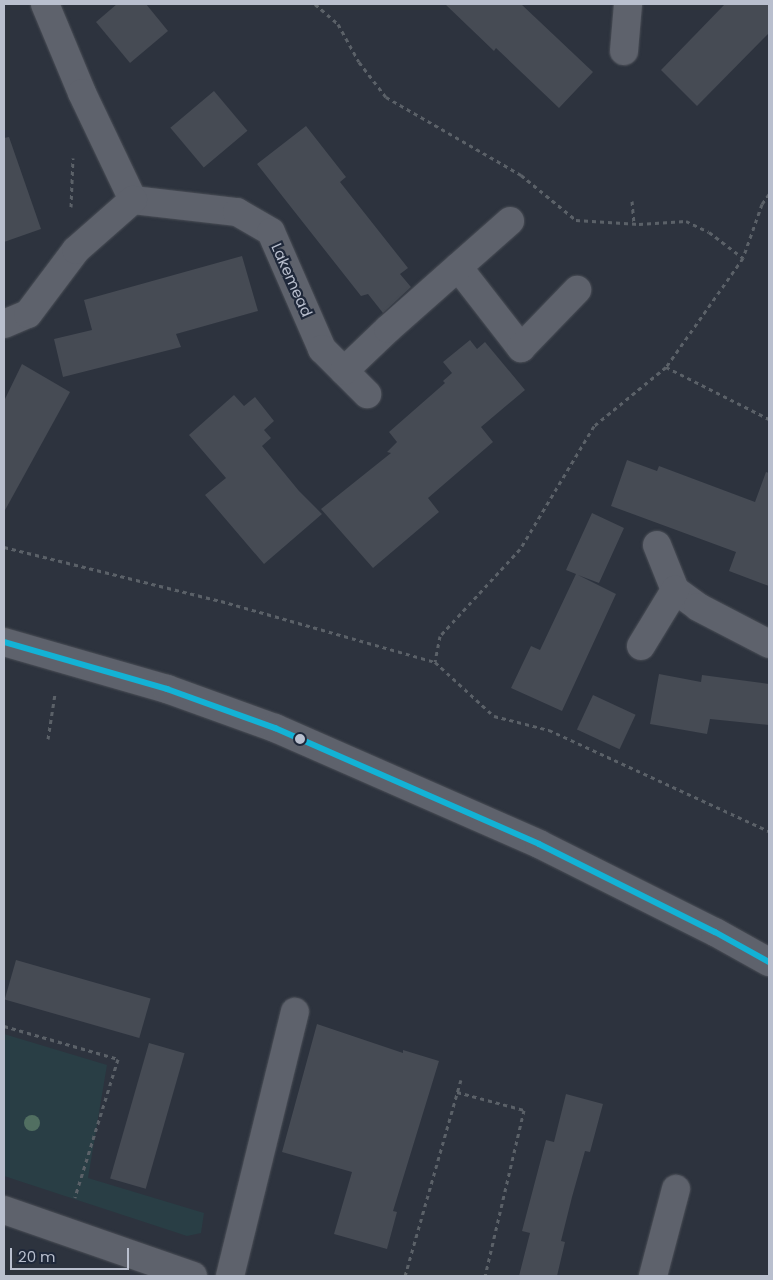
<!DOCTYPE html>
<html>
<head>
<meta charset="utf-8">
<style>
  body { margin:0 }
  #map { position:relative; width:773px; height:1280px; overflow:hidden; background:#2d333e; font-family:Poppins,sans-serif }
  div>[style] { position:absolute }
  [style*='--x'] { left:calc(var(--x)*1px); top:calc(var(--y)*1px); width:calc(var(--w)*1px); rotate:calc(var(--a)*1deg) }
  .green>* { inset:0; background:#293e45 }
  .building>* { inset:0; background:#464b54; transform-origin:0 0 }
  .path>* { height:3px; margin-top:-1.5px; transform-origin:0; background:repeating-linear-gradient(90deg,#5b6168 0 4px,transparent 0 8px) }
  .roads { filter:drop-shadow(0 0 1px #4a4e56) drop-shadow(0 0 1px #4a4e56) }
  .minor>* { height:28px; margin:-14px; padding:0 14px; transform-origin:14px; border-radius:14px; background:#5e626c }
  .bus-1>* { height:6px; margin:-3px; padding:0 3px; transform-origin:3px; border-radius:3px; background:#13b2d5 }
  .trees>* { width:16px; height:16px; margin:-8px; border-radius:50%; background:#516f61 }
  .dots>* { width:14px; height:14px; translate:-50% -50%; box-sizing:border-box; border:2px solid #1f283a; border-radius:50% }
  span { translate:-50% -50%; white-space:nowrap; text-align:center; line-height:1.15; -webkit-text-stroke:4.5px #1f283a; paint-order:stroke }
  .street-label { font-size:15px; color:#b9bfce }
  .frame { position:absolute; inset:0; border:5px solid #b9bfce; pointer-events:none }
  .scale { position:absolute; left:10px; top:1248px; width:119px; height:22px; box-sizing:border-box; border:2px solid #b9bfce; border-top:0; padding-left:6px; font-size:15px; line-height:18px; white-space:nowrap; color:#b9bfce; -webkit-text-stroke:4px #1f283a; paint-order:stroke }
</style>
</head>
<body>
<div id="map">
  <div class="green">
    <div style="clip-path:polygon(4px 1034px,107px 1065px,88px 1178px,204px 1213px,201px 1233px,187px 1236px,4px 1176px)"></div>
  </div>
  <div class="building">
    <div style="clip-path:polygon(117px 4px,146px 4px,168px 31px,130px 63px,96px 22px)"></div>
    <div style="clip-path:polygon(445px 4px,521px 4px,593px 72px,559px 108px,496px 48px,494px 51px)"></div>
    <div style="clip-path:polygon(725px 4px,769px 4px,769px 33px,697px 106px,661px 70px)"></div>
    <div style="left:214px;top:91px;width:52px;height:57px;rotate:50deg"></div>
    <div style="clip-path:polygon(306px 126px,346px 177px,340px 182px,408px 268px,400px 274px,411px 287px,383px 313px,368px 294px,361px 296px,257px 164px)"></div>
    <div style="clip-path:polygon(9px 137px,41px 229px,4px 242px,4px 138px)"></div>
    <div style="clip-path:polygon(242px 256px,258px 311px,176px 334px,181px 347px,63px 377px,54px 339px,92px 330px,84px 300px)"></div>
    <div style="clip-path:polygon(470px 340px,477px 349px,485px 342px,525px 390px,481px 427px,493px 442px,428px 498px,439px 512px,373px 568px,321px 509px,391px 453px,387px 452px,397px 442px,389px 432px,445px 383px,443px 381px,452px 373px,443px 362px)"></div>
    <div style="clip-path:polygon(22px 364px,70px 392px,4px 512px,4px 401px)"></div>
    <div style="clip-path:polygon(234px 395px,244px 406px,255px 397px,274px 421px,264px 430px,271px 438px,262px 446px,299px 491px,322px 514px,264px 564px,205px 495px,226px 478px,189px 435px)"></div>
    <div style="clip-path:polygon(627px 460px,657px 471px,659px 466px,755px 502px,766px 472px,769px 473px,769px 586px,729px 571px,736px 552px,611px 506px)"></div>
    <div style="clip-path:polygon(592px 513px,624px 528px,599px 583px,578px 575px,616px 594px,562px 711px,511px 688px,531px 646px,540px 650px,576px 574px,566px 570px)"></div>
    <div style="clip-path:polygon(659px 674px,701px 682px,702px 675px,769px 684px,769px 725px,710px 719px,707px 734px,650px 724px)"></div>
    <div style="left:593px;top:695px;width:47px;height:38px;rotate:25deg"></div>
    <div style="left:16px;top:960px;width:140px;height:41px;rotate:16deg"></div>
    <div style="clip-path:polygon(317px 1024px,403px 1053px,403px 1050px,439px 1061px,393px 1211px,397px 1212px,387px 1249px,334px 1234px,352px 1172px,282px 1152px)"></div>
    <div style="left:149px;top:1043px;width:37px;height:141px;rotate:16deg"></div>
    <div style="clip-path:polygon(566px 1094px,603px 1104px,590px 1152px,585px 1151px,572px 1197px,561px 1241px,565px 1242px,557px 1276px,519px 1276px,530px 1233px,522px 1231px,546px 1140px,554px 1142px)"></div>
  </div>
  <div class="path">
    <div style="--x:315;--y:4;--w:30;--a:41"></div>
    <div style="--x:338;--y:24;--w:43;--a:61.1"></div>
    <div style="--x:359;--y:62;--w:44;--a:52.4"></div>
    <div style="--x:386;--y:97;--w:156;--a:30"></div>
    <div style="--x:521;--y:175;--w:71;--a:39.3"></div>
    <div style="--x:576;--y:220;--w:63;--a:3.6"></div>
    <div style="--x:639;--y:224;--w:47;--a:-3.7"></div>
    <div style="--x:686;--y:221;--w:25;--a:26"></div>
    <div style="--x:709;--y:232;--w:43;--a:37.4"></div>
    <div style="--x:769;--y:194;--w:12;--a:125"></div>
    <div style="--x:762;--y:204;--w:57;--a:109.4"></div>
    <div style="--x:743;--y:258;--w:133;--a:125.2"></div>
    <div style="--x:666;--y:367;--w:93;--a:140.7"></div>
    <div style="--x:594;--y:426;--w:144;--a:121"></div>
    <div style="--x:520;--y:549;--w:118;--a:132.6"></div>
    <div style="--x:440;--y:636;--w:26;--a:101"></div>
    <div style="--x:435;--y:662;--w:80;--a:42.5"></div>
    <div style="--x:494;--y:716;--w:57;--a:14.3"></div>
    <div style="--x:549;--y:730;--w:242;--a:24.7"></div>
    <div style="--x:632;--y:201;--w:23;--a:85"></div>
    <div style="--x:71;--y:207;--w:49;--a:-87.7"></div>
    <div style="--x:666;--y:367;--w:115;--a:26.8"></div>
    <div style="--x:4;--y:547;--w:224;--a:14"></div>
    <div style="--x:221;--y:601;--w:223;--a:15.9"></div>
    <div style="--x:48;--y:739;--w:46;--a:-81.2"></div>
    <div style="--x:4;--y:1026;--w:119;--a:16.1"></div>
    <div style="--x:118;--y:1059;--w:145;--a:107.3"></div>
    <div style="--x:457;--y:1092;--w:69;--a:15"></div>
    <div style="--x:524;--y:1110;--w:171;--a:103.2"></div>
    <div style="--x:405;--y:1276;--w:204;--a:-74.1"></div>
  </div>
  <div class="roads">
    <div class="minor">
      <div style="--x:45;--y:4;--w:96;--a:67.4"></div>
      <div style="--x:82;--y:93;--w:119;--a:64.5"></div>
      <div style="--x:133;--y:200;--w:105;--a:6.6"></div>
      <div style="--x:237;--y:212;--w:39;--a:30"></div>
      <div style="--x:271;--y:232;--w:128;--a:66.4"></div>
      <div style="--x:322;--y:349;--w:64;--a:45"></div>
      <div style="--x:624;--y:51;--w:47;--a:-85.1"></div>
      <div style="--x:458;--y:267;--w:103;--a:52.1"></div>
      <div style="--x:521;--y:348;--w:81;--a:-46"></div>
      <div style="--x:4;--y:324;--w:26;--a:-23"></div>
      <div style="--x:28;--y:314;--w:80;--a:-53.1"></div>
      <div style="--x:76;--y:250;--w:76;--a:-41.3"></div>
      <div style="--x:344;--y:371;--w:61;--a:-43.7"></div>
      <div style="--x:388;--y:329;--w:163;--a:-41.5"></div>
      <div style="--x:657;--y:545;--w:48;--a:68.2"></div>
      <div style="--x:675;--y:590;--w:29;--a:36"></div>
      <div style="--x:698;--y:607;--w:80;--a:27.5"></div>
      <div style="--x:4;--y:642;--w:170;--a:16.1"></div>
      <div style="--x:167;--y:689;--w:115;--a:19.9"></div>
      <div style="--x:275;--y:728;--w:288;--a:23.7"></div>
      <div style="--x:539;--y:844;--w:197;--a:26.6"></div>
      <div style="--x:715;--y:932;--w:62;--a:29.1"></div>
      <div style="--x:641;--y:646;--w:66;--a:-58.7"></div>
      <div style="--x:4;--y:1210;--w:200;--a:19.2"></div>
      <div style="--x:230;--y:1276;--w:272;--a:-76.2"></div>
      <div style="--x:653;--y:1276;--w:90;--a:-75.2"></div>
    </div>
  </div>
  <div class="bus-1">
    <div style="--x:4;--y:642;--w:170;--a:16.1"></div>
    <div style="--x:167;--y:689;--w:115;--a:19.9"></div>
    <div style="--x:275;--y:728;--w:288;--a:23.7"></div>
    <div style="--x:539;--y:844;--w:197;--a:26.6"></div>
    <div style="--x:715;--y:932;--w:62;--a:29.1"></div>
  </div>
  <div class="trees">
    <div style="left:32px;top:1123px"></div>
  </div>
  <div class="dots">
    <div style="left:300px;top:739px;background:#b9bfce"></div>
  </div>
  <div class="street-label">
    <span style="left:292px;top:280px;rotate:66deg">Lakemead</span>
  </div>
  <div class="frame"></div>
  <div class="scale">20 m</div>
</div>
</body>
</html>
